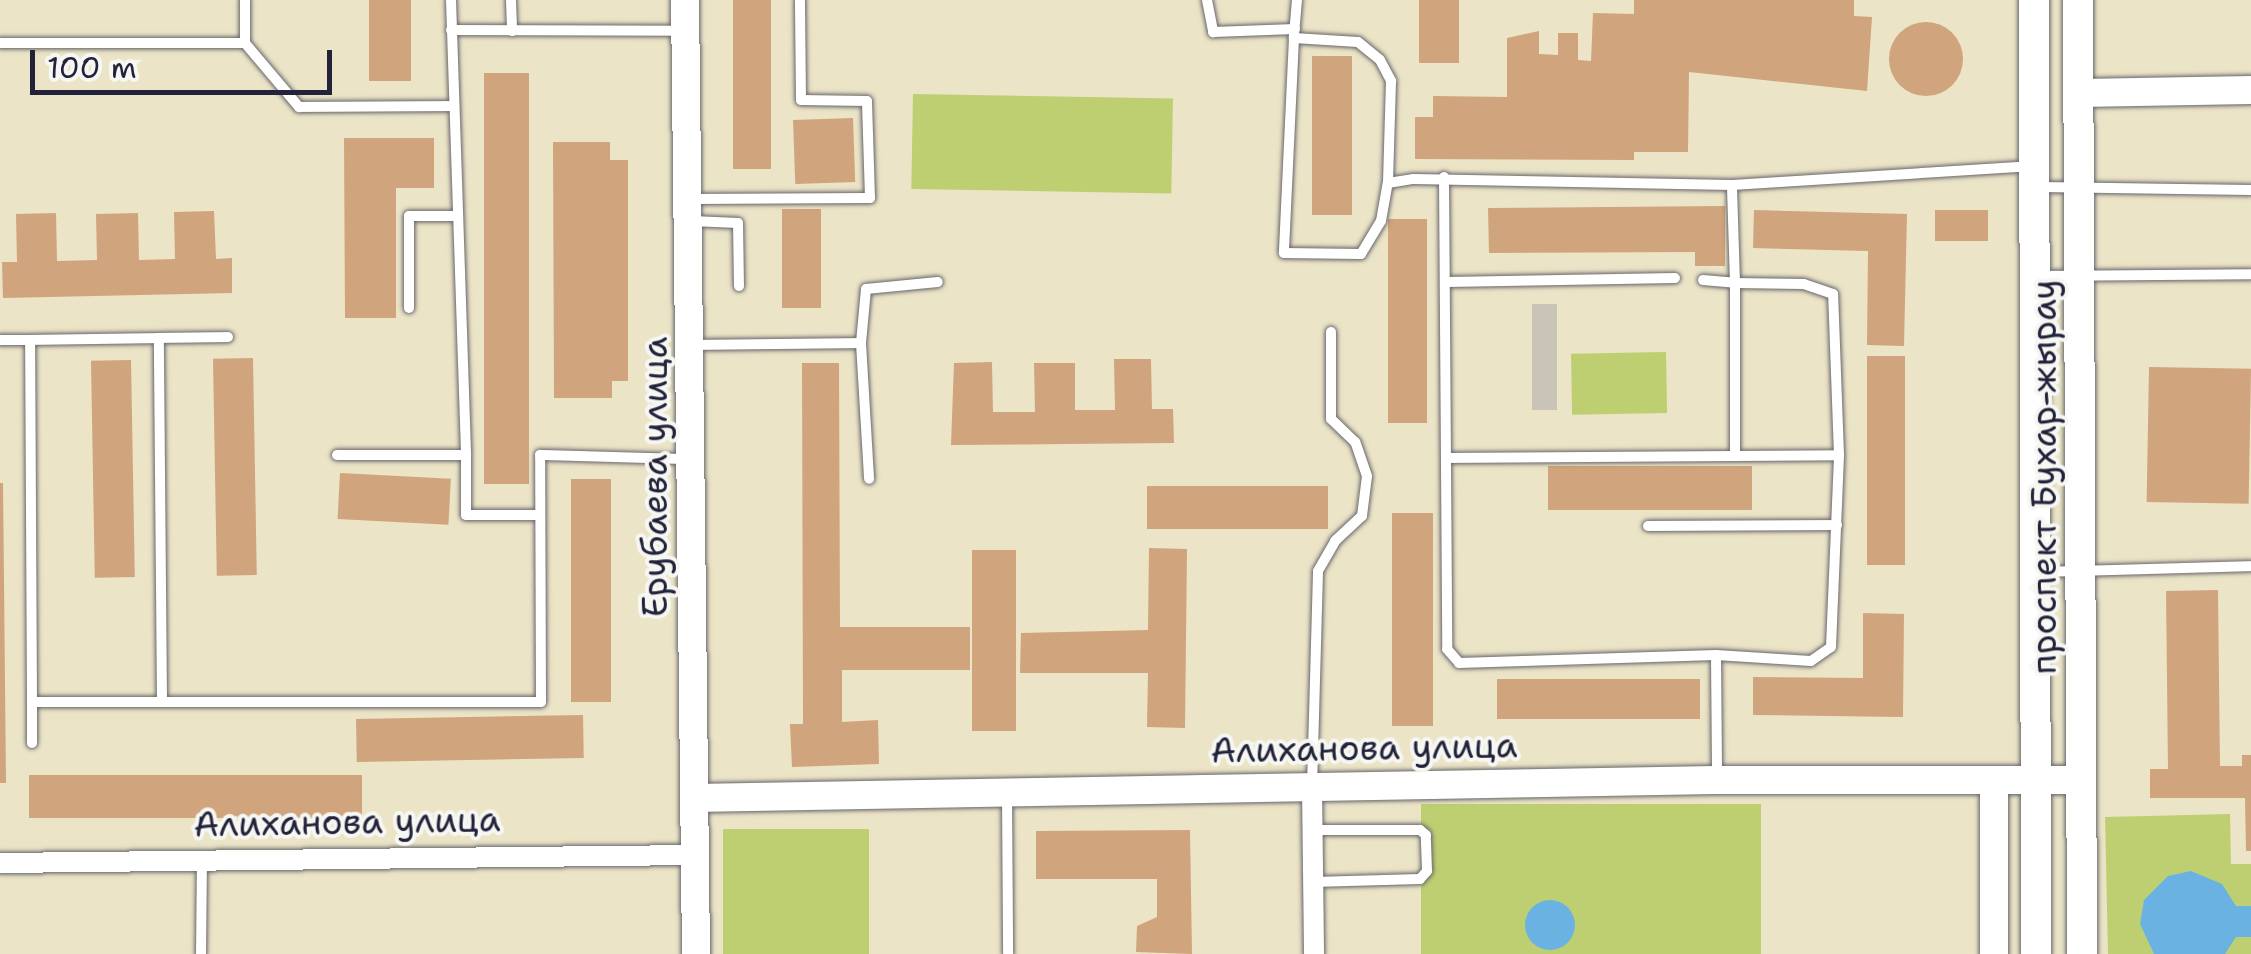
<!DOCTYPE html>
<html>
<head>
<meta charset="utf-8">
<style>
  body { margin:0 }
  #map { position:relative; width:2251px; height:954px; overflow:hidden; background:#ebe4c7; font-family:"Shantell Sans",sans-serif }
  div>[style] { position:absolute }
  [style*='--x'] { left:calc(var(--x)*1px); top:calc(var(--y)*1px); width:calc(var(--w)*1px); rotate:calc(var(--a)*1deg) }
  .industrial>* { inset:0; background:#c9c3b8; transform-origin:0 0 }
  .green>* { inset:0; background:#becf72; transform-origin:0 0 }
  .water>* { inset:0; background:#69b2e1 }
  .round { border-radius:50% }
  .building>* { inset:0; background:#d0a47c; transform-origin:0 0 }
  .roads { filter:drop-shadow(0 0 2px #68666c) drop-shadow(0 0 2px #68666c) }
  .lane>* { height:10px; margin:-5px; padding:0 5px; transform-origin:5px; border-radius:5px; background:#fff }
  .street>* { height:20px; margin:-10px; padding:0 10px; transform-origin:10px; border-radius:10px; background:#fff }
  .secondary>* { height:28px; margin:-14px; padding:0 14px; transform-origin:14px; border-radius:14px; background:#fff }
  .primary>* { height:30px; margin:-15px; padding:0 15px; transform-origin:15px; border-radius:15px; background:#fff }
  span { translate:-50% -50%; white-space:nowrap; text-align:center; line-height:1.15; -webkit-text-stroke:8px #f6f6f2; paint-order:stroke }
  .street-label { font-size:35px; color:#22223b }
  .scale { position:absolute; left:30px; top:50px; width:302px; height:45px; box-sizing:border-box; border:5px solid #22223b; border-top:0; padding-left:12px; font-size:30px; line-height:35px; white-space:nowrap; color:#22223b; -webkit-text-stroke:8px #f6f6f2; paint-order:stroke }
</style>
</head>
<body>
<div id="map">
  <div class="industrial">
    <div style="left:1532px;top:304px;width:25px;height:106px"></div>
  </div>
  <div class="green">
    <div style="left:913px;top:94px;width:260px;height:95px;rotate:1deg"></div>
    <div style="left:1666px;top:352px;width:61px;height:95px;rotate:89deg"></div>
    <div style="left:1421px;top:804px;width:340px;height:150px"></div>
    <div style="clip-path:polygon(2230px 814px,2231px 864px,2251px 864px,2251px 954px,2108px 954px,2105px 817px)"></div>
    <div style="left:869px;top:829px;width:125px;height:146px;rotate:90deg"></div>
  </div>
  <div class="water">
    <div style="clip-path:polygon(2191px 871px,2222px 884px,2236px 906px,2251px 906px,2251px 937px,2236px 937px,2225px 954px,2154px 954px,2140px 924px,2144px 900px,2168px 876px)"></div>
    <div class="round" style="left:1525px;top:900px;width:50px;height:50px"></div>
  </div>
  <div class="building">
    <div style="left:369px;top:0;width:42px;height:81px"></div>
    <div style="left:733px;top:0;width:38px;height:169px"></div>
    <div style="left:1419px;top:0;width:40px;height:63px"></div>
    <div style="clip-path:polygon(1634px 0,1854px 0,1854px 16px,1872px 17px,1867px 91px,1689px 72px,1688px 152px,1634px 152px,1634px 160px,1415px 159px,1415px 117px,1433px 117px,1433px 96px,1507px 97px,1507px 38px,1539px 31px,1539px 54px,1558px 55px,1558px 33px,1578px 33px,1578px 60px,1591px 61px,1593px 13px,1634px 14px)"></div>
    <div class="round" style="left:1889px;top:22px;width:74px;height:74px"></div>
    <div style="left:1312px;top:56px;width:40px;height:159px"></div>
    <div style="left:484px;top:73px;width:45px;height:411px"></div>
    <div style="left:853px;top:118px;width:64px;height:60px;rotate:88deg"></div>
    <div style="clip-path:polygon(344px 138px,434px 138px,434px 188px,396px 188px,396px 318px,345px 318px)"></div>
    <div style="clip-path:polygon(553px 142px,610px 142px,610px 160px,628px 160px,628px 381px,612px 381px,612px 398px,554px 398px)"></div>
    <div style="clip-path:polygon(1725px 206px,1725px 266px,1695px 266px,1695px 252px,1489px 253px,1488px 208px)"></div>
    <div style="left:782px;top:209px;width:39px;height:99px"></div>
    <div style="clip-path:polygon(1754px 210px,1907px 214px,1904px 346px,1867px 345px,1868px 251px,1753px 248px)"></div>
    <div style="left:1988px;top:210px;width:31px;height:53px;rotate:90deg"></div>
    <div style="clip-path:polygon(214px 211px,216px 259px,232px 258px,232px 293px,3px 298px,2px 262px,17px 262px,16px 214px,56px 213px,57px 261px,97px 260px,96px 214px,138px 213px,139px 260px,175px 259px,174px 212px)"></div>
    <div style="left:1388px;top:219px;width:39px;height:204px"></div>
    <div style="left:1867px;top:356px;width:38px;height:209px"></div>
    <div style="left:253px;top:358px;width:217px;height:40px;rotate:89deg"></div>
    <div style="clip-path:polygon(1114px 359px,1151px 359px,1152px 409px,1173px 409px,1174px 443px,951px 445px,954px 363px,992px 362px,993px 412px,1035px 412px,1034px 363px,1075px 363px,1075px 410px,1115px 410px)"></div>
    <div style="left:131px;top:360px;width:217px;height:40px;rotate:89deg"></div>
    <div style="clip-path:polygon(802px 363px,839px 363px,840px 627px,970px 627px,970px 670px,842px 670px,842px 722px,878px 720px,879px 764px,792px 767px,790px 724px,803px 724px)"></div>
    <div style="left:2149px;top:367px;width:102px;height:135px;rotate:1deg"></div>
    <div style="left:1548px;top:466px;width:204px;height:44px"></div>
    <div style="left:340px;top:473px;width:111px;height:46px;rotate:3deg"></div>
    <div style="left:571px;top:479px;width:40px;height:223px"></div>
    <div style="clip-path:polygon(0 483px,3px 483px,6px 783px,0 783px)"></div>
    <div style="left:1147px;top:486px;width:181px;height:43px"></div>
    <div style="left:1392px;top:513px;width:41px;height:213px"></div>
    <div style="clip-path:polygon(1149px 548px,1187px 549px,1185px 728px,1147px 727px,1148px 673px,1020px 673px,1021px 633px,1148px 630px)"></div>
    <div style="left:972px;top:550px;width:44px;height:181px"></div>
    <div style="clip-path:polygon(2218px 590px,2220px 766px,2242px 766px,2242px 755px,2251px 755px,2251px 851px,2246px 851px,2245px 798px,2150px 798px,2150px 769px,2168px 769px,2166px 591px)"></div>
    <div style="clip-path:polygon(1863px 613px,1904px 614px,1903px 717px,1753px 715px,1753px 677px,1863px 678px)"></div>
    <div style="left:1497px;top:679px;width:203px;height:40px"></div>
    <div style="left:583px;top:715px;width:43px;height:227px;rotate:89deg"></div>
    <div style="left:29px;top:775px;width:333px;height:43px"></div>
    <div style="clip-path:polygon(1190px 830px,1192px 954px,1136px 952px,1137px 926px,1157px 917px,1157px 879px,1036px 879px,1036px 831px)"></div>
  </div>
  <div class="roads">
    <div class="lane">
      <div style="--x:245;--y:0;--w:43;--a:90"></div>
      <div style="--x:245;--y:43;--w:84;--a:49.8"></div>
      <div style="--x:299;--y:107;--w:155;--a:-0.4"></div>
      <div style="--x:451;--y:0;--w:455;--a:88.1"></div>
      <div style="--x:511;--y:0;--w:31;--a:88"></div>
      <div style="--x:1207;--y:0;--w:33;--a:79"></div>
      <div style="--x:1213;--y:32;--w:82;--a:-2.1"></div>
      <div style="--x:1297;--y:0;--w:38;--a:95"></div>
      <div style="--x:1294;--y:38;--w:64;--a:3.6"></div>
      <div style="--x:1358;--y:42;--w:28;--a:39"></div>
      <div style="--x:1380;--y:60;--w:24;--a:62"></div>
      <div style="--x:1391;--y:81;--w:102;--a:91.7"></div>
      <div style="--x:451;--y:30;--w:234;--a:0.2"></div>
      <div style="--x:1294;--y:38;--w:215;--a:92.7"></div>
      <div style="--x:1284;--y:253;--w:77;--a:0.7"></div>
      <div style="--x:1361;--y:254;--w:39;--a:-59"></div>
      <div style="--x:1381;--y:221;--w:39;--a:-80"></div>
      <div style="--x:1388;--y:183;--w:26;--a:-9"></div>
      <div style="--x:1414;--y:179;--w:318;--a:1.1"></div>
      <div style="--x:1732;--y:185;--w:302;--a:-3.6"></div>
      <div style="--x:0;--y:43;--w:245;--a:0"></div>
      <div style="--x:1444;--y:177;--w:472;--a:89.6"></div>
      <div style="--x:1447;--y:649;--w:18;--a:49"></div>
      <div style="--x:1459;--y:663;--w:257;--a:-1.8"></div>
      <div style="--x:1716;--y:655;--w:95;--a:3.6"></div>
      <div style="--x:1811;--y:661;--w:24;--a:-35"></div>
      <div style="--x:1831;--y:647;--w:192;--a:-87.6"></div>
      <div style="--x:2040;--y:187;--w:211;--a:0.8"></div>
      <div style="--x:691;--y:199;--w:179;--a:-0.3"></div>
      <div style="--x:870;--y:198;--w:97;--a:-91.8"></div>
      <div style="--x:867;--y:101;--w:66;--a:-179.1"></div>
      <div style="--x:801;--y:100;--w:100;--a:-90.6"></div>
      <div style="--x:692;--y:221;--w:46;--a:2.5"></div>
      <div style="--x:738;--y:223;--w:63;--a:89.1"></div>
      <div style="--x:2038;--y:276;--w:213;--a:-0.5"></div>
      <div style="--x:1703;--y:280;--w:32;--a:5"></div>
      <div style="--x:1735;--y:283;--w:169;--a:90"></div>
      <div style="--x:1447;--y:282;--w:228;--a:-1"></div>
      <div style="--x:409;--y:308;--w:92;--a:-90"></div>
      <div style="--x:409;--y:216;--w:49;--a:0"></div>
      <div style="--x:0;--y:340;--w:30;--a:0"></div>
      <div style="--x:861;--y:343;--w:54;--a:-84.7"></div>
      <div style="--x:866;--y:289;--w:72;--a:-5.6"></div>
      <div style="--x:693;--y:345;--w:168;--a:-0.7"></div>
      <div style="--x:861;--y:343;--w:136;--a:86.6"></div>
      <div style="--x:337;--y:455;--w:129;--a:0"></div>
      <div style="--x:466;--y:455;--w:60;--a:90"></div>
      <div style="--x:466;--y:515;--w:74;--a:0"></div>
      <div style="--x:1447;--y:458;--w:392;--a:-0.4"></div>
      <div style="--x:1839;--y:455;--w:161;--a:-92.1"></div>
      <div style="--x:1833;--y:294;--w:31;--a:-161"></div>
      <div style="--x:1804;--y:284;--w:69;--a:-179.2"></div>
      <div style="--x:1735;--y:283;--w:98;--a:-91.8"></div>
      <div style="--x:1648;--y:526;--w:189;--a:-0.3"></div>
      <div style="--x:2037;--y:572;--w:214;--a:-1.6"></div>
      <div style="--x:1716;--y:655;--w:124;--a:89.5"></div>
      <div style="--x:32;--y:702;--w:362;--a:-90.3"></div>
      <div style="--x:30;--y:340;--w:129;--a:-0.9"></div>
      <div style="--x:162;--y:702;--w:364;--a:-90.5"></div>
      <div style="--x:159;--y:338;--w:69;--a:-0.8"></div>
      <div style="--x:32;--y:743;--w:41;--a:-90"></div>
      <div style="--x:32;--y:702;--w:509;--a:0"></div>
      <div style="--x:541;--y:702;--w:247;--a:-90.2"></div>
      <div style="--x:540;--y:455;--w:147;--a:1.6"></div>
      <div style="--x:1312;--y:787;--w:216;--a:-88.4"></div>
      <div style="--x:1318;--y:571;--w:34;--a:-60"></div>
      <div style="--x:1335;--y:541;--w:37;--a:-43"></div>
      <div style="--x:1362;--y:516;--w:40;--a:-82.9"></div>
      <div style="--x:1367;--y:476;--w:36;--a:-109"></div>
      <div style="--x:1355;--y:442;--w:33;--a:-136"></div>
      <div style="--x:1331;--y:419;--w:87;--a:-90"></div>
      <div style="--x:1007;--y:795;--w:159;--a:89.6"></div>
      <div style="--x:1313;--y:882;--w:107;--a:-1.6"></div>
      <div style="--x:1420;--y:879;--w:11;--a:-49"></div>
      <div style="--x:1427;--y:871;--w:36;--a:-92"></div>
      <div style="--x:1426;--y:835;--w:8;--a:-140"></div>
      <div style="--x:1420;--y:830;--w:107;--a:180"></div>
      <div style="--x:201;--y:954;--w:92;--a:-89.4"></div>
    </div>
    <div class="street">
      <div style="--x:1312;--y:787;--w:167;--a:89.3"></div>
      <div style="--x:0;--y:863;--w:696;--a:-0.66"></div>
    </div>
    <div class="secondary">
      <div style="--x:685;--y:0;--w:954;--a:89.34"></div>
      <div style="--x:2080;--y:93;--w:171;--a:-1"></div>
      <div style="--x:1994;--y:781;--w:173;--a:90"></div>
      <div style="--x:694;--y:798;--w:1023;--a:-1.01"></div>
      <div style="--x:1717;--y:780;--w:365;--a:0"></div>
    </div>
    <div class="primary">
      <div style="--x:2034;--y:0;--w:954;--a:89.88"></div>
      <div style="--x:2078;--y:0;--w:954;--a:89.76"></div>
    </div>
  </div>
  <div class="street-label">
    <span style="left:655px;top:477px;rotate:-90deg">Ерубаева улица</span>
    <span style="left:2044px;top:477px;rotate:-90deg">проспект Бухар-жырау</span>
    <span style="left:1364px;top:748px;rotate:-1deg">Алиханова улица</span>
    <span style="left:347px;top:822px;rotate:-1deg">Алиханова улица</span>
  </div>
  <div class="scale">100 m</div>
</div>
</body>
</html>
